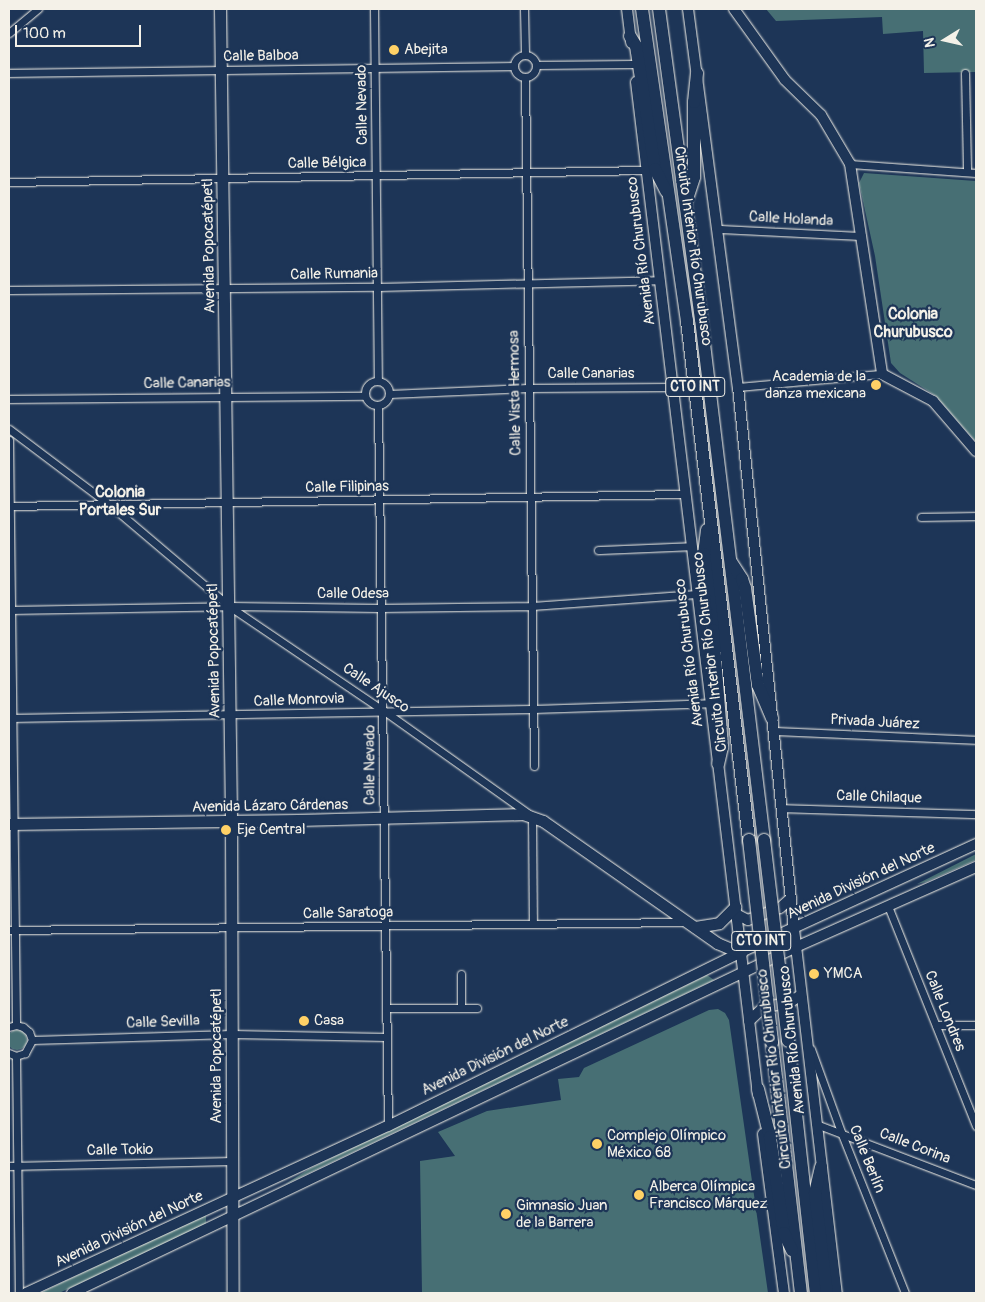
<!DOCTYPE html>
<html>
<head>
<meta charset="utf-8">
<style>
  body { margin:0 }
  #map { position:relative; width:985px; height:1302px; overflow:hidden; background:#1d3557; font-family:Pangolin,sans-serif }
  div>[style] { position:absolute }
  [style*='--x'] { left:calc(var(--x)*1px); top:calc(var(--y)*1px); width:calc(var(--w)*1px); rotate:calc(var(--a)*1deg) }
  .green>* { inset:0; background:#476f74 }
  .round { border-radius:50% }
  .roads { filter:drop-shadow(0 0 1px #f4f1e8) drop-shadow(0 0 1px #f4f1e8) }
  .street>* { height:7px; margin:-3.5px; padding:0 3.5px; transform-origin:3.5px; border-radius:3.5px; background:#1d3557 }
  .street>.ring { margin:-3.5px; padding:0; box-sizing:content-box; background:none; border:7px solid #1d3557; border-radius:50% }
  .secondary>* { height:10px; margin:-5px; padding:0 5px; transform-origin:5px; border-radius:5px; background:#1d3557 }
  .primary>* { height:11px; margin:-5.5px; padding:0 5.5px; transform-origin:5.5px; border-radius:5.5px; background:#1d3557 }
  .highway>* { height:12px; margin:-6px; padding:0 6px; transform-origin:6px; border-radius:6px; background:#1d3557 }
  .bridges { filter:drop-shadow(0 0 1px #f4f1e8) drop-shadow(0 0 1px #f4f1e8) }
  .highway-bridge>* { height:12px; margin:-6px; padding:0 6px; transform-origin:6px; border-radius:6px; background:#1d3557 }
  .dots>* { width:14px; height:14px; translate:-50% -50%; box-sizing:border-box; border:2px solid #1d3557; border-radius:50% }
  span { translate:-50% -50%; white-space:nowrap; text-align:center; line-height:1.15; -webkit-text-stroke:4.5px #1d3557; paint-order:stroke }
  .shield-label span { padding:1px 4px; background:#1d3557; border:1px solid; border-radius:4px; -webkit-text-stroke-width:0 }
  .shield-label { font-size:14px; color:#f4f1e8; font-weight:700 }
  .poi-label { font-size:15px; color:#f4f1e8 }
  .left { translate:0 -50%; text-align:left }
  .right { translate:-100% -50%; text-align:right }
  .street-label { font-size:15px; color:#f4f1e8 }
  .neighbourhood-label { font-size:16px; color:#f4f1e8; font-weight:700 }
  .frame { position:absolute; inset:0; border:10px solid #f4f1e8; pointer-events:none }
  .north { position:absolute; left:920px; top:15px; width:50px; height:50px; -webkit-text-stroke:4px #1d3557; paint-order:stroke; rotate:260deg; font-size:14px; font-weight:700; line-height:20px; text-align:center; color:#f4f1e8 }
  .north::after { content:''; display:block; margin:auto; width:18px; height:22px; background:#f4f1e8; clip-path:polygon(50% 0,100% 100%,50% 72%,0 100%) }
  .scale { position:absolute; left:15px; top:25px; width:126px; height:22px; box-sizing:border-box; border:2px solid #f4f1e8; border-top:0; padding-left:6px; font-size:15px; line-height:18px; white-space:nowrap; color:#f4f1e8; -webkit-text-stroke:4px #1d3557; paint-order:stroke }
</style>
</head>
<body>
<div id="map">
  <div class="green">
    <div style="clip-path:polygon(766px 9px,976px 9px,976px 72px,924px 73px,923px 31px,883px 34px,882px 17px,776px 21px)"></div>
    <div style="clip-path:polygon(864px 173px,976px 181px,976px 442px,936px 396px,900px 373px,891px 363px,875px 256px,859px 183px)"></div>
    <div style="clip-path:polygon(976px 854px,976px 860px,926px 882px,917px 884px)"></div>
    <div style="clip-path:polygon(707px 975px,714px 980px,284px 1185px,309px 1169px)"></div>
    <div style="clip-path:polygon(718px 1009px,725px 1013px,729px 1020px,768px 1293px,422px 1293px,420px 1161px,455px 1156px,438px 1132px,487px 1111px,561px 1100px,558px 1079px,579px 1077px,584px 1068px,709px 1010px)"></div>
    <div class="round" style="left:7px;top:1030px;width:20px;height:20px"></div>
    <div style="clip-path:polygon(206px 1214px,206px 1225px,59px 1293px,40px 1293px)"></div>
  </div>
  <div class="roads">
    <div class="street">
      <div style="--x:374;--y:9;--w:372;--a:89.4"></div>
      <div style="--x:524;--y:9;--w:45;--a:88.7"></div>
      <div style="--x:9;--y:33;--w:38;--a:-40"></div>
      <div class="ring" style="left:514px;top:55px;width:15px;height:15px"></div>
      <div style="--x:536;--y:65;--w:97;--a:-0.6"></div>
      <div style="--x:9;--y:73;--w:504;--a:-0.8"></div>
      <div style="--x:965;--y:73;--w:99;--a:88.8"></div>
      <div style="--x:525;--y:77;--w:689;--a:89.25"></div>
      <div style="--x:850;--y:164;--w:126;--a:4.1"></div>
      <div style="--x:9;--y:182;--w:637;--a:-1.08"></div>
      <div style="--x:719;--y:229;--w:143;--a:2.8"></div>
      <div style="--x:9;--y:290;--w:369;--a:-0.5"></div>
      <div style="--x:378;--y:287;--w:281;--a:-1.4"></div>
      <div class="ring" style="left:365px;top:381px;width:17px;height:17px"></div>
      <div style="--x:738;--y:387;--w:145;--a:-5.2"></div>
      <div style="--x:389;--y:394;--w:139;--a:-2.5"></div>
      <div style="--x:528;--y:388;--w:144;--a:-0.4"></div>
      <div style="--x:9;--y:399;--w:356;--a:-0.5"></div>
      <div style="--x:378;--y:405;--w:721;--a:89.21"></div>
      <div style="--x:9;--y:429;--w:126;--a:37"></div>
      <div style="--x:110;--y:505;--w:156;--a:40.3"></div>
      <div style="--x:229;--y:606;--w:187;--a:34.1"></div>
      <div style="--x:384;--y:711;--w:181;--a:35.4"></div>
      <div style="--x:532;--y:816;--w:107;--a:89.5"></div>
      <div style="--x:9;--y:440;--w:585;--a:89.31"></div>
      <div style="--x:9;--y:506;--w:676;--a:-1.02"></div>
      <div style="--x:921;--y:517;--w:55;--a:-1"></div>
      <div style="--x:598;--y:550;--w:94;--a:-2.4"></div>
      <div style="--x:9;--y:610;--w:220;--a:-1"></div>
      <div style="--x:229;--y:606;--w:150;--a:0.8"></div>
      <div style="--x:379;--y:608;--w:153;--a:-0.7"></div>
      <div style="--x:532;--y:606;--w:165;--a:-4.2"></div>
      <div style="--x:9;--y:718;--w:524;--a:-0.98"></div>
      <div style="--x:533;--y:709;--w:177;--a:-1.9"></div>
      <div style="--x:773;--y:731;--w:203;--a:2.5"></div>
      <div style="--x:781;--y:808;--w:195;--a:1.8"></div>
      <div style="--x:888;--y:906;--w:237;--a:68.2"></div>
      <div style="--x:9;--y:930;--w:677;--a:-0.68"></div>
      <div style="--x:461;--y:974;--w:34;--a:90"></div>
      <div style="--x:386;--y:1008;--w:91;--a:0"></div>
      <div style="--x:936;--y:1025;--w:40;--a:0"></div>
      <div style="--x:9;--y:1027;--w:7;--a:-16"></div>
      <div style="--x:16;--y:1025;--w:7;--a:16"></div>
      <div style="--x:23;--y:1027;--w:8;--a:40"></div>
      <div style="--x:29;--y:1032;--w:9;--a:69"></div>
      <div style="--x:32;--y:1040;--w:15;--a:118"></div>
      <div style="--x:25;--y:1053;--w:9;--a:162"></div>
      <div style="--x:16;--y:1056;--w:8;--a:-157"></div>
      <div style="--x:32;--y:1040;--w:200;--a:-1.7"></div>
      <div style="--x:232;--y:1034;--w:154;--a:1.1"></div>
      <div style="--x:811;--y:1049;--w:88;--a:70.1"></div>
      <div style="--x:841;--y:1132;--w:173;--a:68.3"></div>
      <div style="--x:16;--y:1056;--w:237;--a:89.3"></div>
      <div style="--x:816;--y:1124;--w:171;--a:20.9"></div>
      <div style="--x:9;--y:1166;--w:224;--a:-1.3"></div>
    </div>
    <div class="secondary">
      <div style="--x:627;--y:9;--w:34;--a:83"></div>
      <div style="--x:688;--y:9;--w:381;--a:82.5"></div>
      <div style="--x:738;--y:387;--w:545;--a:84.1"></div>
      <div style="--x:794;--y:929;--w:367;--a:83.3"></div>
      <div style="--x:734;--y:9;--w:87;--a:54.3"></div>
      <div style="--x:785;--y:80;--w:50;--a:44.2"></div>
      <div style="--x:821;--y:115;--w:57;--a:59.4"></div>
      <div style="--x:850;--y:164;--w:212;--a:81.3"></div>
      <div style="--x:882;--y:374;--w:58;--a:27.9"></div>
      <div style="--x:933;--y:401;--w:66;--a:49.3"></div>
      <div style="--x:636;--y:82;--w:1020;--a:83.13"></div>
      <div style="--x:736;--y:914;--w:13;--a:27"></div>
      <div style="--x:748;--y:920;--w:34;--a:-21"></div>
      <div style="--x:780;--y:908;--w:15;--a:-42"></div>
      <div style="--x:749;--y:1021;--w:21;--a:-43"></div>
      <div style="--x:764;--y:1007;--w:25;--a:-9"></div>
      <div style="--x:789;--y:1003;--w:14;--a:-34"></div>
      <div style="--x:763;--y:1134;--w:160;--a:82.5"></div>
      <div style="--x:26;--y:1293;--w:399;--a:-24.8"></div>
      <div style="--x:388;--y:1126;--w:406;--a:-26.2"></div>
      <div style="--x:752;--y:947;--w:247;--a:-24.7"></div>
      <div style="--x:72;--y:1293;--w:802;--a:-25.54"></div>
      <div style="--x:796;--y:947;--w:197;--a:-24"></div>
    </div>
    <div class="primary">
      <div style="--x:220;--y:9;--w:812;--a:89.22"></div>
      <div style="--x:231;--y:821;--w:472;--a:89.8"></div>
      <div style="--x:9;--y:824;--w:289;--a:-0.8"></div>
      <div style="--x:298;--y:820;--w:225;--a:-1.5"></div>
      <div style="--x:523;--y:814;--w:21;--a:19"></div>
      <div style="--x:543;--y:821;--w:213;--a:35"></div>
      <div style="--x:717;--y:943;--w:26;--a:23"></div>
      <div style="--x:695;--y:927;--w:24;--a:-9"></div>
      <div style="--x:719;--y:923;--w:23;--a:-45"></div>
    </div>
    <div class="highway">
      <div style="--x:642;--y:9;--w:315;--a:81.8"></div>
      <div style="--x:687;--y:321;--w:523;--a:83.19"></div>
      <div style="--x:659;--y:9;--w:313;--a:82.3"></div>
      <div style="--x:701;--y:319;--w:525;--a:83.11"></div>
      <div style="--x:630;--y:36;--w:12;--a:59"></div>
      <div style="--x:636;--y:46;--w:124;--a:81.2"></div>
      <div style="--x:655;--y:169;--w:25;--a:63"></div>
      <div style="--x:687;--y:199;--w:23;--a:-72"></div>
      <div style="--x:694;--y:177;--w:75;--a:-90"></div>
      <div style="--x:694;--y:102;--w:29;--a:-84"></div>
      <div style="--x:707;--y:530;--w:24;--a:97"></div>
      <div style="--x:704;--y:554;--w:77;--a:83.2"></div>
      <div style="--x:713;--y:630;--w:117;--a:85.6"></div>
      <div style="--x:722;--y:747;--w:17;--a:103"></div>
      <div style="--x:731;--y:562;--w:20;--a:57"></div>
      <div style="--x:742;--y:579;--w:9;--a:72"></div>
      <div style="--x:745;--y:588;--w:98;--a:82.4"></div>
      <div style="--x:758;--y:685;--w:36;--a:67"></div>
      <div style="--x:788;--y:1041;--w:254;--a:83.7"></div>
      <div style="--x:772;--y:1043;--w:252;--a:83.4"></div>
      <div style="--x:758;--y:1089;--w:49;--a:76"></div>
      <div style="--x:770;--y:1137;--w:97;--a:81.7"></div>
      <div style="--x:784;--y:1233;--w:19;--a:65"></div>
      <div style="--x:821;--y:1167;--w:27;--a:103"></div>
      <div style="--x:815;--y:1193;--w:101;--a:83.2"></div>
    </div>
  </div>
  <div class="bridges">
    <div class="highway-bridge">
      <div style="--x:749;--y:840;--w:204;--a:83.5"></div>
      <div style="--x:764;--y:840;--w:202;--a:83.2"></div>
    </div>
  </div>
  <div class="dots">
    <div style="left:394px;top:50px;background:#ffd166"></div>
    <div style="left:876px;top:385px;background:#ffd166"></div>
    <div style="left:226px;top:830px;background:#ffd166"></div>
    <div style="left:814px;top:974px;background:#ffd166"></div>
    <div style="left:304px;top:1021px;background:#ffd166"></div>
    <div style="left:597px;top:1144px;background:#ffd166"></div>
    <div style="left:639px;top:1195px;background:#ffd166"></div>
    <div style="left:506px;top:1214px;background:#ffd166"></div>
  </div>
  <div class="shield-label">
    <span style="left:695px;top:387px">CTO INT</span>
    <span style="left:761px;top:941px">CTO INT</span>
  </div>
  <div class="poi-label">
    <span class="left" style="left:404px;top:50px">Abejita</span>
    <span class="right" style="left:866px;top:385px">Academia de la<br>danza mexicana</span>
    <span class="left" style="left:237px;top:830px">Eje Central</span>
    <span class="left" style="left:824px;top:974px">YMCA</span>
    <span class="left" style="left:314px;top:1021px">Casa</span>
    <span class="left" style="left:607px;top:1144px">Complejo Olímpico<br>México 68</span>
    <span class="left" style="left:649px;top:1195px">Alberca Olímpica<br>Francisco Márquez</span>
    <span class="left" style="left:516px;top:1214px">Gimnasio Juan<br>de la Barrera</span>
  </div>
  <div class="street-label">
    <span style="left:261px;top:56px;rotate:-1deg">Calle Balboa</span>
    <span style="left:362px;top:105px;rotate:-91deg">Calle Nevado</span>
    <span style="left:327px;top:163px;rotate:-1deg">Calle Bélgica</span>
    <span style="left:791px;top:219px;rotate:3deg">Calle Holanda</span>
    <span style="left:209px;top:246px;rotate:-91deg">Avenida Popocatépetl</span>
    <span style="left:693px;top:246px;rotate:82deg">Circuito Interior Río Churubusco</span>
    <span style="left:641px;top:251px;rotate:-97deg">Avenida Río Churubusco</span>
    <span style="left:334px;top:274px;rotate:-1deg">Calle Rumania</span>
    <span style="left:591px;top:374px">Calle Canarias</span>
    <span style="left:187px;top:383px;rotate:-1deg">Calle Canarias</span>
    <span style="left:515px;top:393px;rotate:-91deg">Calle Vista Hermosa</span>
    <span style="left:347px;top:487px;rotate:-1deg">Calle Filipinas</span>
    <span style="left:353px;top:594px">Calle Odesa</span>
    <span style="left:214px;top:651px;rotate:-91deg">Avenida Popocatépetl</span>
    <span style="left:710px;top:652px;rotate:-97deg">Circuito Interior Río Churubusco</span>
    <span style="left:689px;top:653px;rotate:-97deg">Avenida Río Churubusco</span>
    <span style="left:376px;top:688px;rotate:34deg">Calle Ajusco</span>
    <span style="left:299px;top:700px;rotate:-2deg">Calle Monrovia</span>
    <span style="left:875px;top:722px;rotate:3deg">Privada Juárez</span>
    <span style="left:370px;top:765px;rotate:-90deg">Calle Nevado</span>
    <span style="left:879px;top:797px;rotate:2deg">Calle Chilaque</span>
    <span style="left:270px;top:806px;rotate:-1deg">Avenida Lázaro Cárdenas</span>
    <span style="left:861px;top:881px;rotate:-25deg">Avenida División del Norte</span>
    <span style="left:348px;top:913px;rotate:-1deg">Calle Saratoga</span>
    <span style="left:945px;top:1011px;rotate:68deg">Calle Londres</span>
    <span style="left:163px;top:1022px;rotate:-2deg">Calle Sevilla</span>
    <span style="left:792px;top:1040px;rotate:-96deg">Avenida Río Churubusco</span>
    <span style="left:217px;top:1056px;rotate:-90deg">Avenida Popocatépetl</span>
    <span style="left:495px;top:1056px;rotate:-26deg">Avenida División del Norte</span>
    <span style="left:774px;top:1069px;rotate:-97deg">Circuito Interior Río Churubusco</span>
    <span style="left:915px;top:1146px;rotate:21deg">Calle Corina</span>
    <span style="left:120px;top:1150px;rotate:-1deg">Calle Tokio</span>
    <span style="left:867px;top:1159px;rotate:68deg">Calle Berlín</span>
    <span style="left:129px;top:1229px;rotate:-25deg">Avenida División del Norte</span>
  </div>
  <div class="neighbourhood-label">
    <span style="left:913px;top:323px">Colonia<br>Churubusco</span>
    <span style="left:120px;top:501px">Colonia<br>Portales Sur</span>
  </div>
  <div class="frame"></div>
  <div class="north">N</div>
  <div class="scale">100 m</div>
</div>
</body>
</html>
